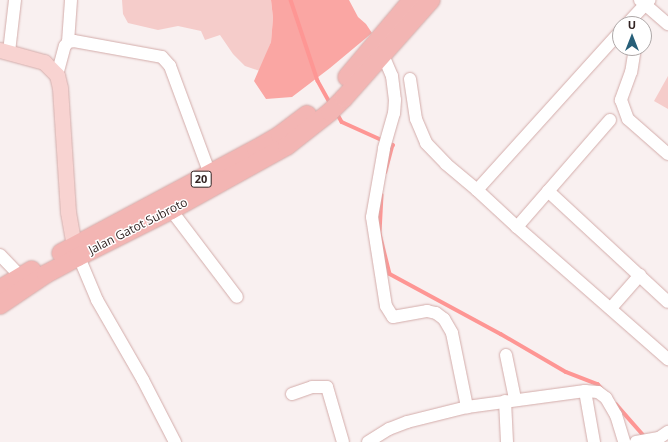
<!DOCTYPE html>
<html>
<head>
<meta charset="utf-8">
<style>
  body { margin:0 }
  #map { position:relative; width:668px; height:442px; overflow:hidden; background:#f9f0f0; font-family:"Open Sans",sans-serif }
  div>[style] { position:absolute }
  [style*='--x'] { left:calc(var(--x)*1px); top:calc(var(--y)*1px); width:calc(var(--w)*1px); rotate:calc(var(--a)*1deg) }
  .green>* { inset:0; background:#f5ccca }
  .forest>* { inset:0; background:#faa6a3 }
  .stream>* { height:3.5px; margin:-1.75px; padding:0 1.75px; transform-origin:1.75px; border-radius:1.75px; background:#fe9694 }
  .roads { filter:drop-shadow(0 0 1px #d3acaa) drop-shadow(0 0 1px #d3acaa) }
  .minor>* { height:12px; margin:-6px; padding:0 6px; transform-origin:6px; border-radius:6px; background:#fff }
  .major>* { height:15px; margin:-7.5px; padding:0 7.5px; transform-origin:7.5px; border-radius:7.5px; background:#f8d3d1 }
  .highway>* { height:18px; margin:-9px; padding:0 9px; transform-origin:9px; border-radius:9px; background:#f3b5b3 }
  span { translate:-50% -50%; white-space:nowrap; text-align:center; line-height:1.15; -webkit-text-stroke:3px #fff; paint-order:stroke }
  .shield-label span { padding:1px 3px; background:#fff; border:1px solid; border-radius:3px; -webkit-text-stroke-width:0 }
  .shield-label { font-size:11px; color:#322322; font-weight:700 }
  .street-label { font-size:12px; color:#322322 }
  .north { position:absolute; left:612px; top:16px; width:40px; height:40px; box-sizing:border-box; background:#fff; border:1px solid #ada7a7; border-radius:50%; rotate:0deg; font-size:11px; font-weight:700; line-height:16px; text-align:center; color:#322322 }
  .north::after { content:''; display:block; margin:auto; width:14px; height:18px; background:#275f79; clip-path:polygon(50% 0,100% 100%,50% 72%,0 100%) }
</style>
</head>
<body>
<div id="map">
  <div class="green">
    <div style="clip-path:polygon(122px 0,271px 0,273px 18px,271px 42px,260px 71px,245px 66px,233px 54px,220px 35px,205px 40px,201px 31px,178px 26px,158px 30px,128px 23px,123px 14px)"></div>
    <div style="clip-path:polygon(668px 76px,668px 109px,654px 101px)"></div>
  </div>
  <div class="forest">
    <div style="clip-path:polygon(271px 0,349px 0,358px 17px,366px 24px,372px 33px,330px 68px,292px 97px,266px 99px,254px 81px,271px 42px,273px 18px)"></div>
  </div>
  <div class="stream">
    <div style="--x:291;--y:0;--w:85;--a:71.6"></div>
    <div style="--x:318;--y:81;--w:26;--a:61"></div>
    <div style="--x:337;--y:113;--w:10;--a:61"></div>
    <div style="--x:342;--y:122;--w:56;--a:24.3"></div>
    <div style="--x:393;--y:145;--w:28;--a:105"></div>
    <div style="--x:382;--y:195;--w:39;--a:93"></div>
    <div style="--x:380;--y:234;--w:41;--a:76"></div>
    <div style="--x:390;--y:274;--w:126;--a:28.4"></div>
    <div style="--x:501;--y:334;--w:75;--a:30.3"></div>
    <div style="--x:566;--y:372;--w:34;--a:21"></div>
    <div style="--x:598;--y:384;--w:6;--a:51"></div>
    <div style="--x:616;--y:404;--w:45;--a:48.6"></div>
  </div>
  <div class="roads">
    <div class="minor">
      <div style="--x:640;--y:0;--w:37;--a:41"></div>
      <div style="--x:627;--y:24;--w:33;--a:-47"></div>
      <div style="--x:68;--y:42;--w:42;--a:-85.9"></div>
      <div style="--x:635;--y:48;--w:24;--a:99"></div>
      <div style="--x:631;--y:72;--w:30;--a:110"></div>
      <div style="--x:621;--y:100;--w:20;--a:70"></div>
      <div style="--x:628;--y:119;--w:53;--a:41.2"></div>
      <div style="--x:9;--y:52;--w:52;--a:-83.4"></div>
      <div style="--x:383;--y:55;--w:23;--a:67"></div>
      <div style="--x:392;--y:76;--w:24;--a:83"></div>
      <div style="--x:395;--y:100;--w:13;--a:94"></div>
      <div style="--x:394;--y:113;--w:37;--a:106"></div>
      <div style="--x:384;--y:149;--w:69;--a:100"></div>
      <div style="--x:372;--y:217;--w:90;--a:81.1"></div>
      <div style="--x:386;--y:306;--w:13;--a:58"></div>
      <div style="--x:393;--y:317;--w:35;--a:-10"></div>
      <div style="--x:427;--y:311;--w:9;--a:13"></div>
      <div style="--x:436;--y:313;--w:10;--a:37"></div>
      <div style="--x:444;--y:319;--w:16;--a:60"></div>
      <div style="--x:452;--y:333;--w:76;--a:78.5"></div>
      <div style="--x:57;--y:75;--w:30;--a:-75"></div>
      <div style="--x:65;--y:46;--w:5;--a:-53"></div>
      <div style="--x:68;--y:42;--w:6;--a:-9"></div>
      <div style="--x:74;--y:41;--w:89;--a:10.3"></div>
      <div style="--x:162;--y:57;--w:12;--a:48"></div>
      <div style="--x:170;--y:66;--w:115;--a:69.7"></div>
      <div style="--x:410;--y:79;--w:40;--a:81.5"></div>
      <div style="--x:416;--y:119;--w:26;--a:67"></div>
      <div style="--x:426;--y:143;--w:29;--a:46"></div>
      <div style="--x:446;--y:164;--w:40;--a:40"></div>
      <div style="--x:477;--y:190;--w:213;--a:-47.9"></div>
      <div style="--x:610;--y:120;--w:142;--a:131"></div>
      <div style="--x:517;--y:227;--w:201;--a:41.2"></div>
      <div style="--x:477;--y:190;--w:54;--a:42.8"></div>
      <div style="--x:548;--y:191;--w:163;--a:42.8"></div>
      <div style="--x:171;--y:210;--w:109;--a:52.8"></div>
      <div style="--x:76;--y:250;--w:54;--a:67.2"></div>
      <div style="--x:97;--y:300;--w:92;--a:60.1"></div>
      <div style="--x:143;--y:380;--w:70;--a:62.7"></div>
      <div style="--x:0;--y:255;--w:29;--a:46"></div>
      <div style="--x:611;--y:308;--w:44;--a:-48.7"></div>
      <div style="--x:506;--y:355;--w:45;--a:78.4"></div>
      <div style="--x:585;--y:391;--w:52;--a:80"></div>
      <div style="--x:292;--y:394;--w:21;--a:-19"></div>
      <div style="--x:312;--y:387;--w:15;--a:0"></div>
      <div style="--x:327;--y:387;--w:57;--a:73.8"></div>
      <div style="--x:505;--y:401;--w:41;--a:87.2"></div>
      <div style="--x:368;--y:442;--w:25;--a:-32"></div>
      <div style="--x:389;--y:429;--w:19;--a:-21"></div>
      <div style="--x:407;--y:422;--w:62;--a:-14"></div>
      <div style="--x:467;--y:407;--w:119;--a:-7.7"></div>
      <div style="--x:585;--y:391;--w:13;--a:4"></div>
      <div style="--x:598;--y:392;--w:10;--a:37"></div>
      <div style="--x:606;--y:398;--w:20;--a:60"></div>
      <div style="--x:616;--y:415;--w:28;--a:73"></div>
      <div style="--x:636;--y:442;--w:23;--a:-10"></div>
      <div style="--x:659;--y:438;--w:11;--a:-34"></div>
    </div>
    <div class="major">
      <div style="--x:0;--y:50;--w:46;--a:15.3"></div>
      <div style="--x:44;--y:62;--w:18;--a:45"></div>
      <div style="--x:57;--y:75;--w:13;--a:77"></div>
      <div style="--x:60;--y:88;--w:124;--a:86.3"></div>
      <div style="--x:68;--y:212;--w:34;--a:80"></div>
    </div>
    <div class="highway">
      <div style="--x:347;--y:77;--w:101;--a:-49.8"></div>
      <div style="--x:61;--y:253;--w:221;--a:-28.1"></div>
      <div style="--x:256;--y:149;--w:28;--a:-30"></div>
      <div style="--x:280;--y:135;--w:34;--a:-37"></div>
      <div style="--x:0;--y:289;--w:37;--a:-31"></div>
      <div style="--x:0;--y:305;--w:55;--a:-34"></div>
      <div style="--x:46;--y:274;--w:36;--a:-28"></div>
      <div style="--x:78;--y:257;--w:104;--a:-26.8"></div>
      <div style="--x:171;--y:210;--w:132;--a:-28.9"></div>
      <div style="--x:287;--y:146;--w:55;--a:-38.3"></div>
      <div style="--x:330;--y:112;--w:20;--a:-45"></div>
      <div style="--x:344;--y:98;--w:131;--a:-48.4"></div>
    </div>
  </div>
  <div class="shield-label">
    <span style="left:201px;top:179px">20</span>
  </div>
  <div class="street-label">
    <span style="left:138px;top:226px;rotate:-27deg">Jalan Gatot Subroto</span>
  </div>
  <div class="north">U</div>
</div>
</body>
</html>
